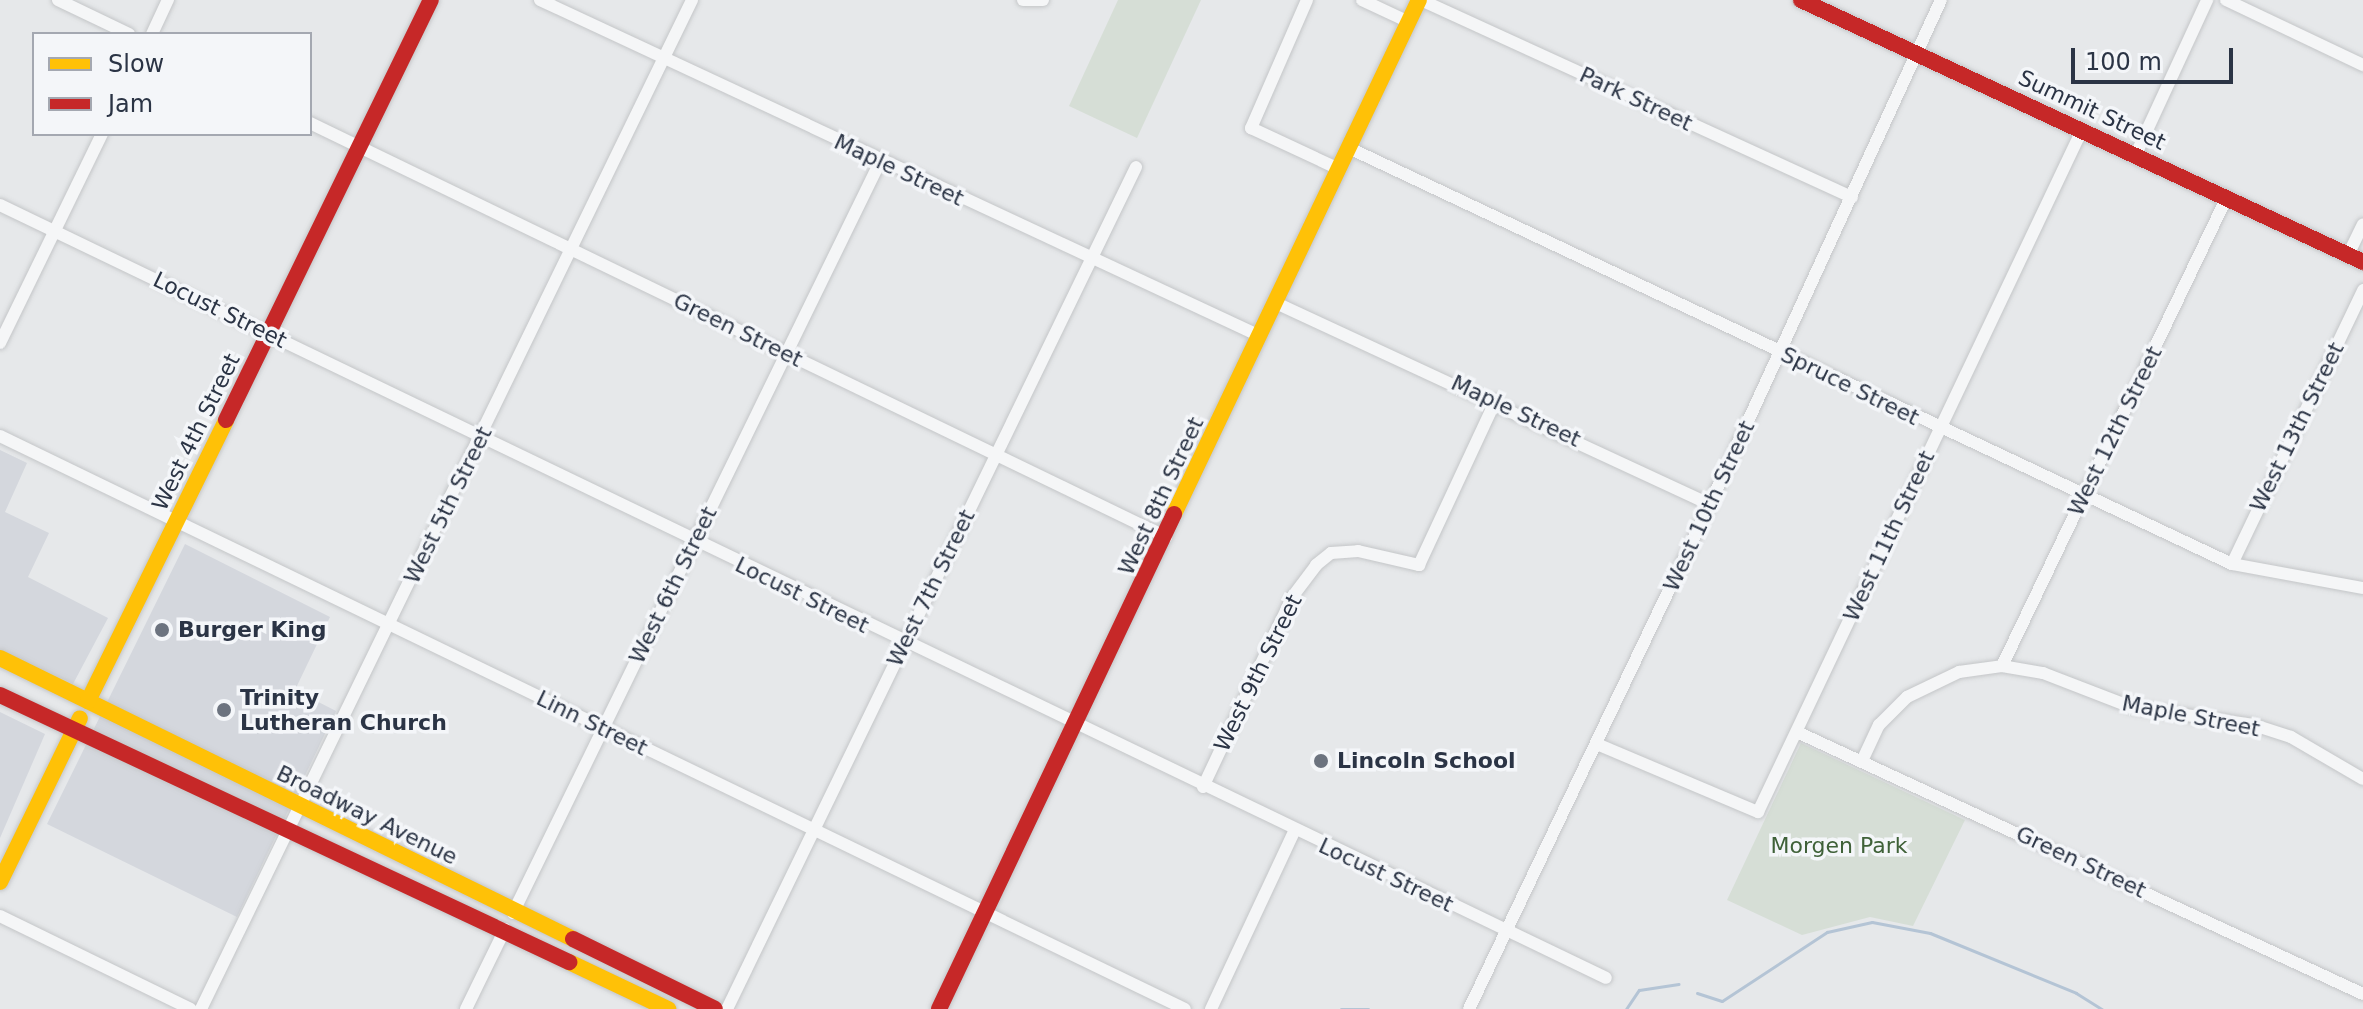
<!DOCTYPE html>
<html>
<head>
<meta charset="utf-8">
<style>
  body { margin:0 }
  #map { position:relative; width:2363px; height:1009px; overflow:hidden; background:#e6e8ea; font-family:"DejaVu Sans",sans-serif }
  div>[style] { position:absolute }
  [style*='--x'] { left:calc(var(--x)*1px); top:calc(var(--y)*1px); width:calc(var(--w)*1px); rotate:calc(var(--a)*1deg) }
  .built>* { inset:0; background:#d4d7dd }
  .green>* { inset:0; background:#d6ded6 }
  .stream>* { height:3px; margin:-1.5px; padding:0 1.5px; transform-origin:1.5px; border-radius:1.5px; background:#b4c4d5 }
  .roads { filter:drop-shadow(0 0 2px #c4c6c8) drop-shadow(0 0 2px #c4c6c8) }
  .street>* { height:12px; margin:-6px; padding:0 6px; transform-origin:6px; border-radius:6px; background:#f5f6f7 }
  .slow>* { height:16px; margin:-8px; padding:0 8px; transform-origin:8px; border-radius:8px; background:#ffc107 }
  .jam>* { height:16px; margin:-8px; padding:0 8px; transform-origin:8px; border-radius:8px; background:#c62828 }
  .dots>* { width:22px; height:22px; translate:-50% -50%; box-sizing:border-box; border:4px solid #f4f6f9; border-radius:50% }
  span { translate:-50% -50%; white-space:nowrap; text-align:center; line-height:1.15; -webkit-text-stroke:7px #f4f6f9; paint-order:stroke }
  .street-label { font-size:22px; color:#2b3445 }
  .poi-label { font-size:22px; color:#2b3445; font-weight:700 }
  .left { translate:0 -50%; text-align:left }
  .park-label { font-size:22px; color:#3f6138 }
  .legend { position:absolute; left:32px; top:32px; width:280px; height:104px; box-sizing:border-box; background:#f4f6f9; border:2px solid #a4a8b1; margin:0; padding:10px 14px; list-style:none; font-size:24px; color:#2b3445 }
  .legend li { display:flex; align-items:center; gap:16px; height:40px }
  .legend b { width:40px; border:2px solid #a4a8b1 }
  .scale { position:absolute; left:2071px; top:48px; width:162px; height:36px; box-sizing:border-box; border:4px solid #2b3445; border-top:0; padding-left:10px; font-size:24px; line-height:28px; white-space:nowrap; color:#2b3445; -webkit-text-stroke:6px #f4f6f9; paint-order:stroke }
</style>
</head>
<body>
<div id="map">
  <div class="built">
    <div style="clip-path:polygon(0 450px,27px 463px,5px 512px,49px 533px,28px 577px,108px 618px,73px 684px,0 650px)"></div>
    <div style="clip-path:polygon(185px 544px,330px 617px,295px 690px,336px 711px,237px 917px,47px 824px)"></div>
    <div style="clip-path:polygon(0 712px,45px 734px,0 838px)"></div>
  </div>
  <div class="green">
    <div style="clip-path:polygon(1118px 0,1201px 0,1137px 138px,1069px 106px)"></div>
    <div style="clip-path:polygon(1801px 743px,1965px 820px,1913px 926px,1870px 917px,1802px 935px,1727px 900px)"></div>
  </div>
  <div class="stream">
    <div style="--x:1697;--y:993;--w:26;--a:18"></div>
    <div style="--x:1722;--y:1001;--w:126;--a:-33.3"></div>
    <div style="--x:1827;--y:932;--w:46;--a:-12.5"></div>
    <div style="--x:1872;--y:922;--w:59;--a:10.7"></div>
    <div style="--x:1930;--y:933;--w:158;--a:22.3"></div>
    <div style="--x:2076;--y:993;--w:31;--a:32"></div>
    <div style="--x:1341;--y:1009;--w:27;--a:0"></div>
    <div style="--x:1626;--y:1009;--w:23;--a:-56"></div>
    <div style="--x:1639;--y:990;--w:40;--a:-8.5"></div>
  </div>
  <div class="roads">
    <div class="street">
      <div style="--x:58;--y:0;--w:79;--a:25.6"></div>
      <div style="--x:540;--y:0;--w:795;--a:25.02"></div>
      <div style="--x:1023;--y:0;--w:20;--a:0"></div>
      <div style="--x:1307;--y:0;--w:140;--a:113.6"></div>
      <div style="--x:1251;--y:128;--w:97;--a:25"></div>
      <div style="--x:1362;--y:0;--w:52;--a:25.1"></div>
      <div style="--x:1421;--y:0;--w:474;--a:24.6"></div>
      <div style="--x:2226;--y:0;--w:152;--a:25.4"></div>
      <div style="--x:152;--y:34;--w:38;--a:-65"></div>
      <div style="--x:310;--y:123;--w:951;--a:25.81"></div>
      <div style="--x:1349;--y:148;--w:976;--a:25.23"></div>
      <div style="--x:2232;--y:564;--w:133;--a:10.4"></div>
      <div style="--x:2136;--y:154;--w:170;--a:-65.2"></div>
      <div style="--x:0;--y:205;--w:1782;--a:25.7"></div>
      <div style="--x:2348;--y:255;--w:34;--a:-64"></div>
      <div style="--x:1276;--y:303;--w:478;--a:24.9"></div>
      <div style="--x:0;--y:343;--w:233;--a:-64"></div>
      <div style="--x:0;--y:436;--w:1316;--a:25.81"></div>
      <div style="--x:2232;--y:564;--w:304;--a:-64.4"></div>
      <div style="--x:2002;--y:666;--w:520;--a:-64.37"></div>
      <div style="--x:1797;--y:732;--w:624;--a:24.84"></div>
      <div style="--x:1597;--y:744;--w:175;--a:22.9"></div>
      <div style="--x:1758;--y:812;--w:755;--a:-64.59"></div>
      <div style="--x:1862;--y:761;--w:40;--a:-65"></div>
      <div style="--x:1879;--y:725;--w:40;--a:-45"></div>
      <div style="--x:1907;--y:697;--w:58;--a:-25.7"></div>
      <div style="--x:1959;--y:672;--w:43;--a:-7.9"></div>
      <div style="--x:2002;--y:666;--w:42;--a:9.7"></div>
      <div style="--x:2043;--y:673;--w:94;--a:21.1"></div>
      <div style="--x:2131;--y:707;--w:124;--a:8.3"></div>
      <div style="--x:2254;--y:725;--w:39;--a:18"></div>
      <div style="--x:2291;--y:737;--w:83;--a:30.3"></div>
      <div style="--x:1203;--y:787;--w:211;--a:-64.8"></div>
      <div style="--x:1293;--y:596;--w:39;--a:-53"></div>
      <div style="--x:1316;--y:565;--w:19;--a:-39"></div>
      <div style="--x:1331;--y:553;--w:27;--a:-4"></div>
      <div style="--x:1358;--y:551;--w:63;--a:12.9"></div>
      <div style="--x:1419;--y:565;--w:182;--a:-65"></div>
      <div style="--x:513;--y:913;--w:836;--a:-63.96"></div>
      <div style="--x:0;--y:916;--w:212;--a:26"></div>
      <div style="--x:201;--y:1009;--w:1122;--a:-64.05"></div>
      <div style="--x:466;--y:1009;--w:89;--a:-64"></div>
      <div style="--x:727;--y:1009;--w:936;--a:-64.09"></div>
      <div style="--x:1211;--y:1009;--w:195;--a:-64.9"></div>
      <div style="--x:1469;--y:1009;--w:560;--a:-64.49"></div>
      <div style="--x:1710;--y:504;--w:554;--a:-65.38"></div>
    </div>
    <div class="slow">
      <div style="--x:1174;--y:514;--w:569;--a:-64.52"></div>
      <div style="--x:0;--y:658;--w:638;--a:26.12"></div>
      <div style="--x:88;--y:701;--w:313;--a:-63.8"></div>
      <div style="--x:0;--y:882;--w:182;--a:-64"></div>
      <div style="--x:569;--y:962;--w:110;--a:25.4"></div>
    </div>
    <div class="jam">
      <div style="--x:1801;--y:0;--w:620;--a:24.99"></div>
      <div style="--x:226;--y:420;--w:467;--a:-64"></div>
      <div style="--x:0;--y:695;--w:629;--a:25.14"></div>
      <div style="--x:573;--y:939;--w:158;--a:26.2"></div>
      <div style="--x:939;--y:1009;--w:548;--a:-64.6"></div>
    </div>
  </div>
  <div class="dots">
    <div style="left:162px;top:630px;background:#6c737f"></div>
    <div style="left:224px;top:710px;background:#6c737f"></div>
    <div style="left:1321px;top:761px;background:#6c737f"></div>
  </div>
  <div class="street-label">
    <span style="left:1636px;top:99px;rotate:25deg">Park Street</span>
    <span style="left:2092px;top:110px;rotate:25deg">Summit Street</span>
    <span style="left:899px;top:170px;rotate:25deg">Maple Street</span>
    <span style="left:220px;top:310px;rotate:26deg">Locust Street</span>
    <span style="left:738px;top:330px;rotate:26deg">Green Street</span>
    <span style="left:1850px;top:386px;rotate:26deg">Spruce Street</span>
    <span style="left:1516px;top:411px;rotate:25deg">Maple Street</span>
    <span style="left:2297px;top:427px;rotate:-64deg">West 13th Street</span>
    <span style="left:2115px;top:431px;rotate:-64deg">West 12th Street</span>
    <span style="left:196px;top:432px;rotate:-64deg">West 4th Street</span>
    <span style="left:1161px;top:496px;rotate:-65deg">West 8th Street</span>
    <span style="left:448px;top:505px;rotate:-64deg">West 5th Street</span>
    <span style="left:1709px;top:506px;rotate:-65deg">West 10th Street</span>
    <span style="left:1889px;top:536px;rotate:-65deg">West 11th Street</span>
    <span style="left:673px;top:585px;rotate:-64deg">West 6th Street</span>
    <span style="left:931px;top:588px;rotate:-64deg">West 7th Street</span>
    <span style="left:802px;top:595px;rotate:26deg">Locust Street</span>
    <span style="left:1258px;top:673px;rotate:-64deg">West 9th Street</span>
    <span style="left:2191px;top:716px;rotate:11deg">Maple Street</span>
    <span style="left:592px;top:723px;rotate:26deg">Linn Street</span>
    <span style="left:367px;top:815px;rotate:26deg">Broadway Avenue</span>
    <span style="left:2081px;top:862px;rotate:25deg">Green Street</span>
    <span style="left:1386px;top:875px;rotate:25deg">Locust Street</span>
  </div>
  <div class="poi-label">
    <span class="left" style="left:178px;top:630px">Burger King</span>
    <span class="left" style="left:240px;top:710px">Trinity<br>Lutheran Church</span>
    <span class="left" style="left:1337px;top:761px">Lincoln School</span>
  </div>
  <div class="park-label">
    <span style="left:1839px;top:846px">Morgen Park</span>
  </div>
  <ul class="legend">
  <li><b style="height:10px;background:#ffc107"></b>Slow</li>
  <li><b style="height:10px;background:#c62828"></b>Jam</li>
  </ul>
  <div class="scale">100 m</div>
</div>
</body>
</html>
